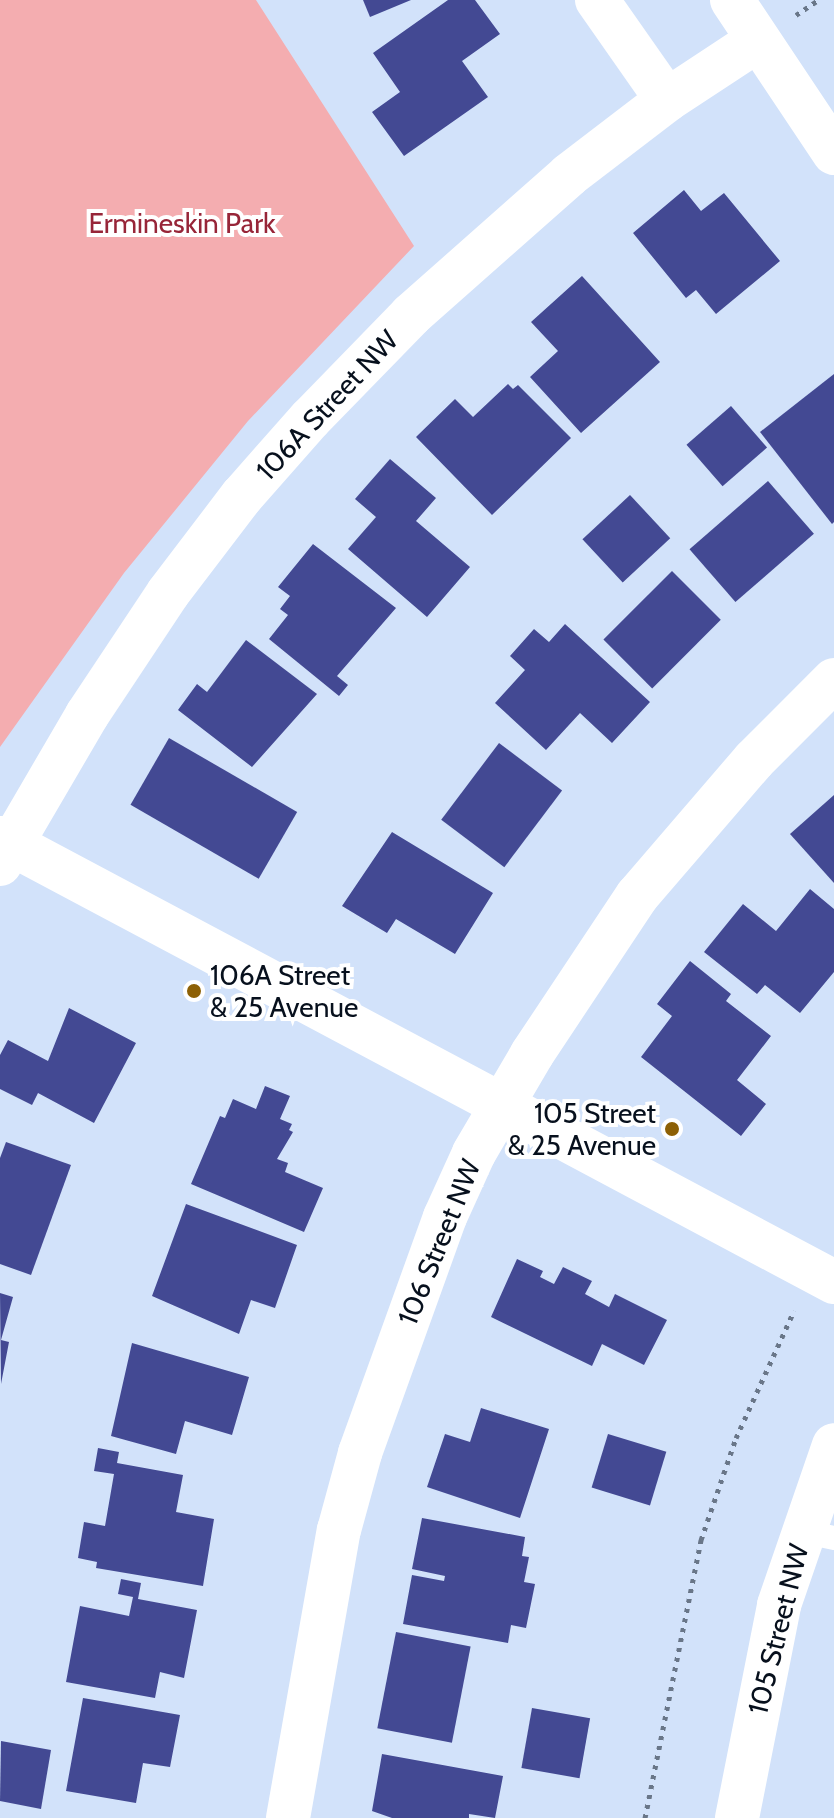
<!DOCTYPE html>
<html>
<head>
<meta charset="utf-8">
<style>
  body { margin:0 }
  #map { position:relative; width:834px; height:1818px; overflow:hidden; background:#d2e2fa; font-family:Cabin,sans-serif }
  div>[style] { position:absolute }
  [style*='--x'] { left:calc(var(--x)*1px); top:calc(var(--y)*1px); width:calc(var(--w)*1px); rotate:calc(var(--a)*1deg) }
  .green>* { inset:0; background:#f4adb0 }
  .building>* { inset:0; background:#434993; transform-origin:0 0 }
  .path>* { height:5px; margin-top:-2.5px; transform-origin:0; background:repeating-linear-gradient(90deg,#697688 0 4px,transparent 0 10px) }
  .lane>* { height:24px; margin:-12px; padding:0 12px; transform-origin:12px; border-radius:12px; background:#fff }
  .street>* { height:44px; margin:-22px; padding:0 22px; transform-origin:22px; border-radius:22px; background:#fff }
  .secondary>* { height:44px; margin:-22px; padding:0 22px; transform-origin:22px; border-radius:22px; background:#fff }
  .dots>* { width:22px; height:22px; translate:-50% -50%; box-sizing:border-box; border:4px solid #fff; border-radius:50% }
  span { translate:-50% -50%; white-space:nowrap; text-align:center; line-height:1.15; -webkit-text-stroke:8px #fff; paint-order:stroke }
  .park-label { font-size:28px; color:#972538 }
  .street-label { font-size:28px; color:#07101d }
  .poi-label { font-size:28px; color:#07101d }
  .left { translate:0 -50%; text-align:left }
  .right { translate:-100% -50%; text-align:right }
</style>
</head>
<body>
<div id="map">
  <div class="green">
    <div style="clip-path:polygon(0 0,256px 0,414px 246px,248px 421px,124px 573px,0 747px)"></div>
  </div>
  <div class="building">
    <div style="clip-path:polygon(363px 0,411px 0,370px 17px)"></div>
    <div style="clip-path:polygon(448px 0,475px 0,500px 34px,462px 61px,488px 97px,404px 156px,372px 112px,400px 92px,373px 53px)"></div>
    <div style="clip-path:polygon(684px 190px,701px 211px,724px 193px,780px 261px,716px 314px,696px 290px,686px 298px,633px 233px)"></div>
    <div style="clip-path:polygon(582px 276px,660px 362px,581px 433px,530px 377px,558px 351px,531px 322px)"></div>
    <div style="clip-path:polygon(834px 374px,834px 522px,832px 524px,760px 432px)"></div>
    <div style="clip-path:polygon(508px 384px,513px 389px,518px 385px,571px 438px,492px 515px,416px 437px,455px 399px,473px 417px)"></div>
    <div style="left:731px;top:406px;width:55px;height:59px;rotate:49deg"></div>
    <div style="clip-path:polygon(390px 459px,436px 498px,416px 521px,470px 567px,427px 617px,348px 549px,376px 517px,355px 499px)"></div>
    <div style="left:768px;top:481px;width:70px;height:104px;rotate:49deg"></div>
    <div style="left:630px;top:495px;width:59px;height:65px;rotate:47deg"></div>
    <div style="clip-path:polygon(313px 544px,396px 608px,337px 676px,348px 685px,339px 696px,269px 639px,288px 615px,280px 609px,290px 596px,278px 587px)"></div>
    <div style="left:672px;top:571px;width:69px;height:97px;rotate:45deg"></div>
    <div style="clip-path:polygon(565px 624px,650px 702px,612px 743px,580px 713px,546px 750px,495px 703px,525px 670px,510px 656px,534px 629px,549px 642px)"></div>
    <div style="clip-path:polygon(246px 640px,317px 694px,252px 767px,178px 710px,197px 684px,207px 692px)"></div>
    <div style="left:169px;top:738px;width:148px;height:77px;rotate:30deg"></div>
    <div style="left:499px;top:743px;width:79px;height:96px;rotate:37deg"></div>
    <div style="clip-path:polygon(834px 795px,834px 883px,790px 834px)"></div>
    <div style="clip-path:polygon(392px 832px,493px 893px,455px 954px,396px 919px,387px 933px,342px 906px)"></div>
    <div style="clip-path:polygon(810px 889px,834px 909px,834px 972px,800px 1013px,765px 985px,757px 994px,704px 952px,743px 904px,776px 931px)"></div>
    <div style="clip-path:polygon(690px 961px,731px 994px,726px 1001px,771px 1036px,737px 1080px,766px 1104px,741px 1136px,641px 1057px,672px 1016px,657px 1004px)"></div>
    <div style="clip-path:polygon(69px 1008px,136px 1043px,94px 1123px,38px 1093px,32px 1105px,0 1089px,0 1055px,8px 1040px,48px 1061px)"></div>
    <div style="clip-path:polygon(265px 1086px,290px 1096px,280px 1119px,292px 1124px,289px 1130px,293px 1132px,277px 1159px,288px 1163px,285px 1172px,323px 1188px,304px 1232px,191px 1184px,220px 1116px,225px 1118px,233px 1099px,256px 1109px)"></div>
    <div style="clip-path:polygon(6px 1142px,71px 1165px,31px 1275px,0 1264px,0 1158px)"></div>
    <div style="clip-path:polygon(186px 1204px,297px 1245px,275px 1308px,251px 1300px,239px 1334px,152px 1296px)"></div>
    <div style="clip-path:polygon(517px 1259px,543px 1271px,540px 1277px,554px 1284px,563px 1267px,592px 1281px,585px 1294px,609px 1307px,615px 1294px,667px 1320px,644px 1365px,602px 1344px,592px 1366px,491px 1317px)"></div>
    <div style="clip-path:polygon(0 1293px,13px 1297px,1px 1340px,9px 1342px,1px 1384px)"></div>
    <div style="clip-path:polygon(132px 1343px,249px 1377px,232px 1435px,185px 1421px,176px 1454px,111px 1436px)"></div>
    <div style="clip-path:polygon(481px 1408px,549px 1429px,520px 1518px,427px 1487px,445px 1434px,470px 1442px)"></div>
    <div style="left:608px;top:1434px;width:61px;height:56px;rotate:17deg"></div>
    <div style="clip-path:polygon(98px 1448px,119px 1452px,117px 1463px,183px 1475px,176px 1512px,214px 1519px,203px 1586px,96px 1568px,97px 1562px,78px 1558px,84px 1522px,105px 1526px,114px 1474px,94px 1471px)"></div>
    <div style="clip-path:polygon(422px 1518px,525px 1537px,522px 1556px,529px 1557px,524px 1582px,535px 1584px,526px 1628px,511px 1625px,508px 1643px,403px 1624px,412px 1575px,444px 1581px,445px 1576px,412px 1569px)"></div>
    <div style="clip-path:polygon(121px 1579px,141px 1583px,138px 1599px,197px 1610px,184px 1678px,160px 1672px,155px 1698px,66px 1682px,80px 1606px,129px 1616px,133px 1597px,118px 1594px)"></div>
    <div style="left:396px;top:1632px;width:76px;height:98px;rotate:11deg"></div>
    <div style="clip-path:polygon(83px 1698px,180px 1715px,170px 1767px,143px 1763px,136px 1803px,66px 1791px)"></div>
    <div style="left:532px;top:1708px;width:59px;height:61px;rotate:10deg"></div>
    <div style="clip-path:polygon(1px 1741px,51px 1750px,41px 1809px,0 1801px)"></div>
    <div style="clip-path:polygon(382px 1754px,503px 1776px,495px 1818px,469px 1814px,469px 1818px,392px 1818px,372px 1811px)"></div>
  </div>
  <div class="path">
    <div style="--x:796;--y:15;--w:27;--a:-34"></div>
    <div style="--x:645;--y:1818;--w:284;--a:-78.6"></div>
    <div style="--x:701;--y:1540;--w:108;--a:-71.1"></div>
    <div style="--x:736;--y:1438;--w:140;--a:-65.5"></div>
  </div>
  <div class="lane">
    <div style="--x:801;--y:1531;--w:34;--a:12"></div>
  </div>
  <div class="street">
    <div style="--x:597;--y:0;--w:122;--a:55"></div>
    <div style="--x:732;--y:0;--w:184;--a:56.3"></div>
    <div style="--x:0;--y:864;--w:173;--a:-59.7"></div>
    <div style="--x:87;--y:715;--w:146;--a:-56.4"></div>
    <div style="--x:168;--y:593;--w:122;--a:-52.7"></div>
    <div style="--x:242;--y:496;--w:103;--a:-48.6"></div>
    <div style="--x:310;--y:419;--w:145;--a:-45.8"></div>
    <div style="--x:411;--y:315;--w:211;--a:-41.5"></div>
    <div style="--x:569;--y:175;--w:123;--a:-37.4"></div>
    <div style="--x:667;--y:100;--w:109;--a:-33.4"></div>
    <div style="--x:288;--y:1818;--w:292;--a:-80"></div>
    <div style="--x:339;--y:1530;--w:80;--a:-74.7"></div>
    <div style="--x:360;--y:1453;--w:251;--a:-70.2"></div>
    <div style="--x:445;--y:1217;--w:70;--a:-65.6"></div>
    <div style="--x:474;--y:1153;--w:115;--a:-59.6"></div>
    <div style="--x:532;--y:1054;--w:190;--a:-56.4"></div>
    <div style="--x:637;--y:896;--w:179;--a:-49.3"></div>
    <div style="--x:754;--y:760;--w:113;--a:-45"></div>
  </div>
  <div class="secondary">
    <div style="--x:0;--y:838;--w:945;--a:28.03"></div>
    <div style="--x:737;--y:1818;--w:217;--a:-78.8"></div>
    <div style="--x:779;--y:1605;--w:169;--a:-71"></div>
  </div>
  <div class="dots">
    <div style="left:194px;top:991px;background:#8d6005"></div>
    <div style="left:672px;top:1129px;background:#8d6005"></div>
  </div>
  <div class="park-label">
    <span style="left:182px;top:223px">Ermineskin Park</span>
  </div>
  <div class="street-label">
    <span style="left:327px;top:405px;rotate:-47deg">106A Street NW</span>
    <span style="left:439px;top:1242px;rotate:-68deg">106 Street NW</span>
    <span style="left:778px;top:1629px;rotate:-76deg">105 Street NW</span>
  </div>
  <div class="poi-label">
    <span class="left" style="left:210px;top:991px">106A Street<br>&amp; 25 Avenue</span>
    <span class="right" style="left:656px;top:1129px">105 Street<br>&amp; 25 Avenue</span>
  </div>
</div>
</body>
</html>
